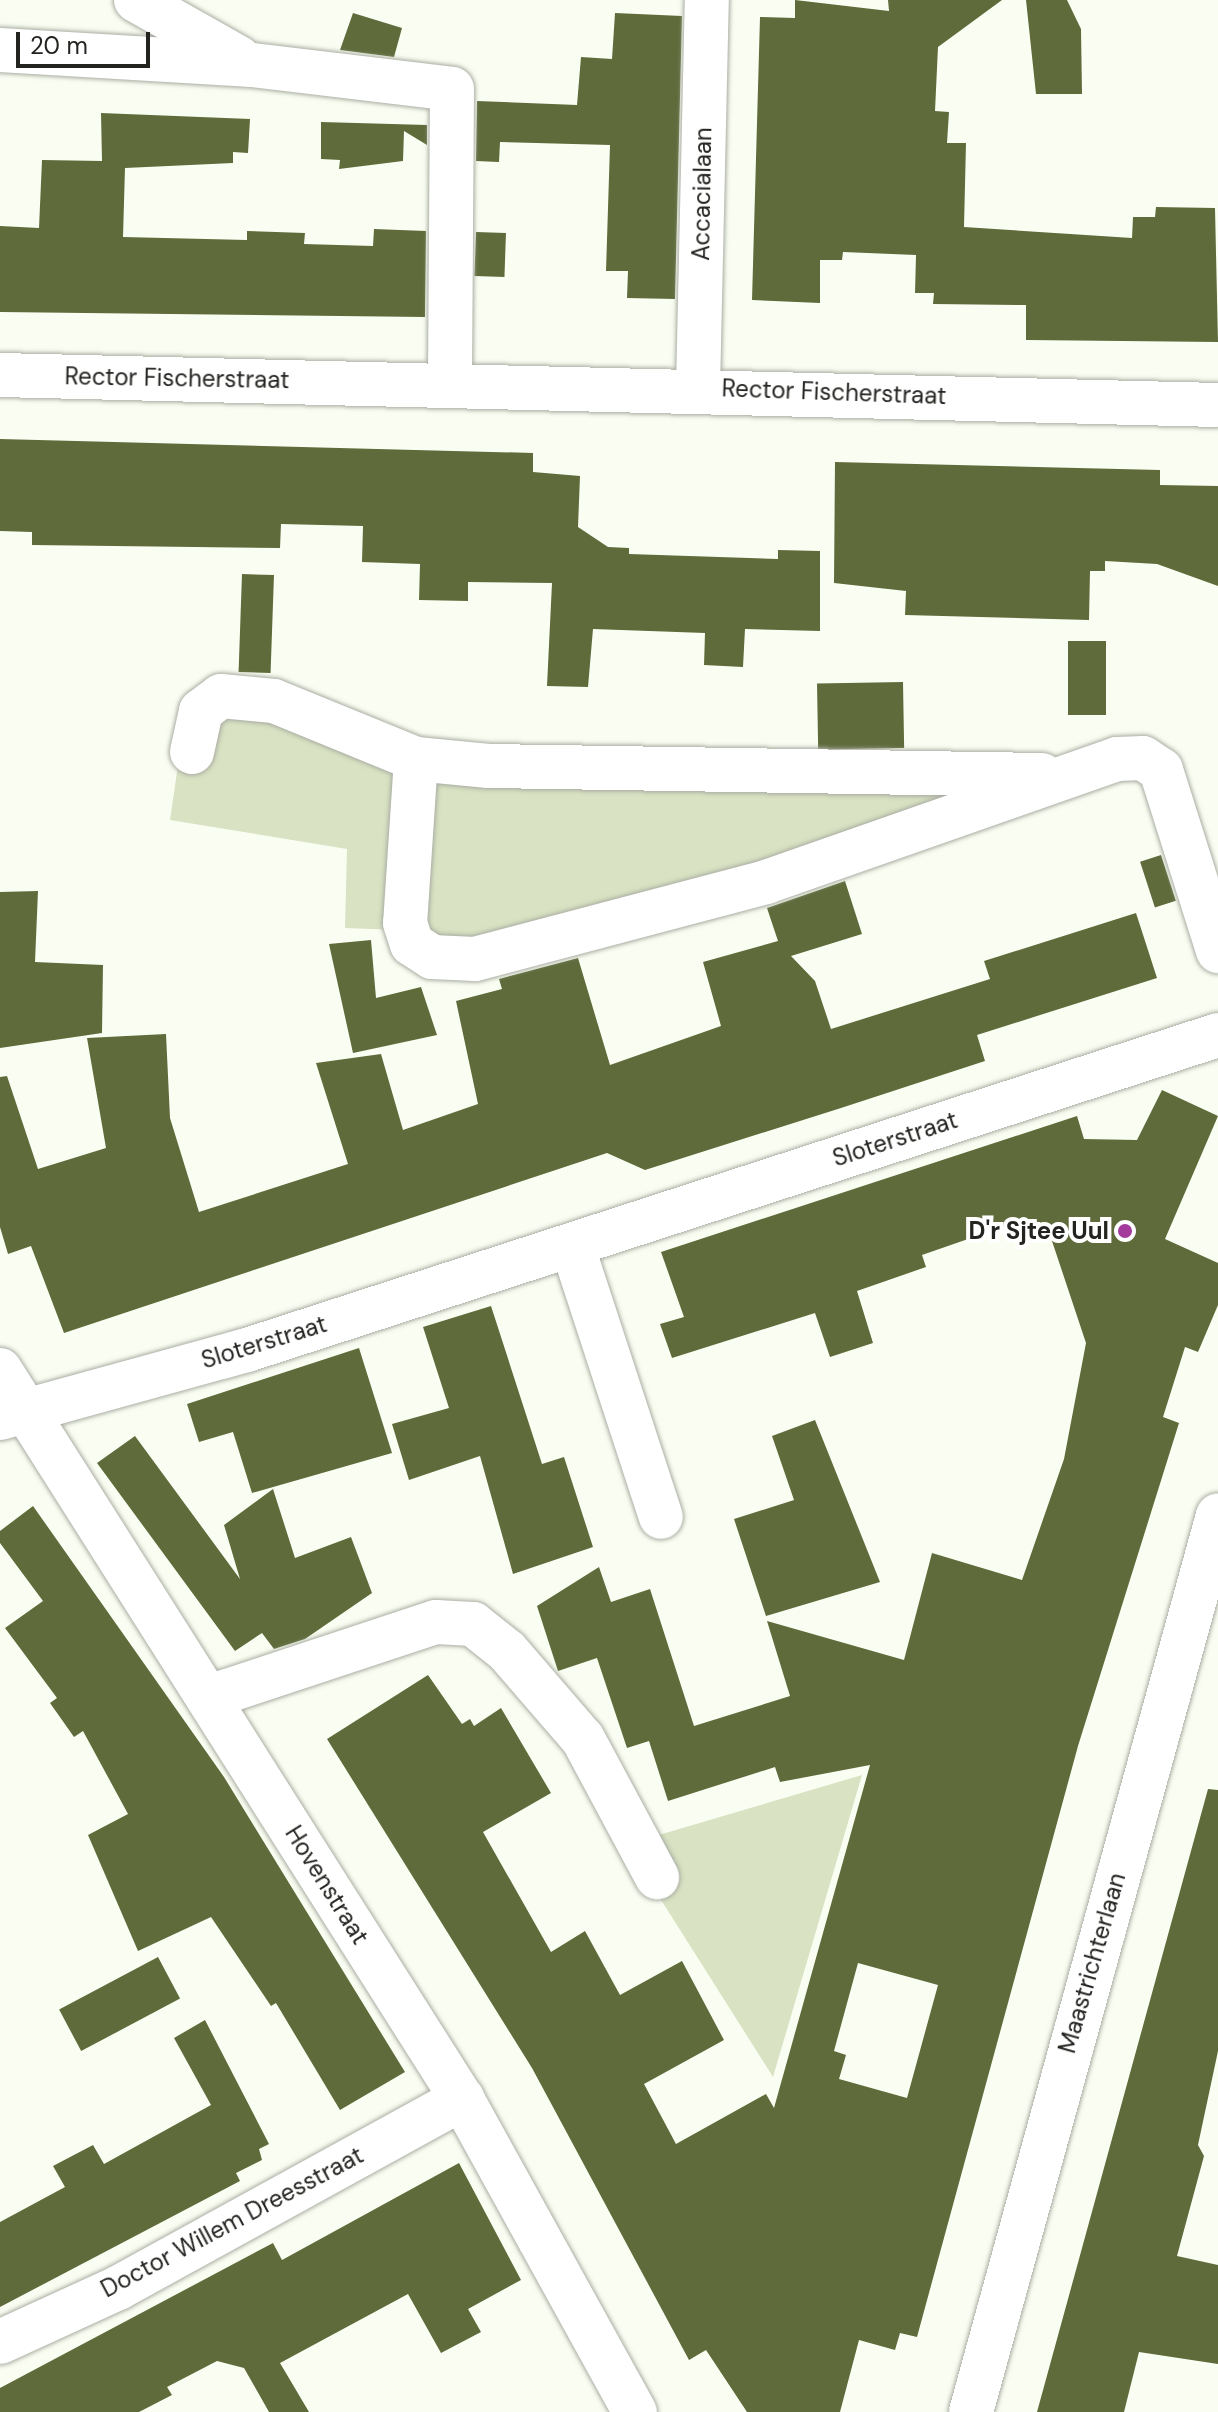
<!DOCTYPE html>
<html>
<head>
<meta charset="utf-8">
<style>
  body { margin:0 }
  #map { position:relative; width:1218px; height:2412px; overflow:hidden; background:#fafef2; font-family:"DM Sans",sans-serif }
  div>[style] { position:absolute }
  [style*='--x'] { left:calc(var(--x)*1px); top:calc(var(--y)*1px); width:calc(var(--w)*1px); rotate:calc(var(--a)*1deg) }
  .green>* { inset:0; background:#d9e2c2 }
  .building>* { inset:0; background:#5f6b3b; transform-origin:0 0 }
  .roads { filter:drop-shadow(0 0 2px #aaada3) drop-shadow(0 0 2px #aaada3) }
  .minor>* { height:44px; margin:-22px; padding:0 22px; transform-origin:22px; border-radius:22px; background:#fff }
  .dots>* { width:22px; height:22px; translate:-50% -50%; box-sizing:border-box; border:4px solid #fff; border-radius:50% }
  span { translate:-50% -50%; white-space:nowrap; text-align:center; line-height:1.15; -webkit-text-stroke:8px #fff; paint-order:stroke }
  .street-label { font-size:24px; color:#232420 }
  .poi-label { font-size:24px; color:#232420; font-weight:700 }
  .right { translate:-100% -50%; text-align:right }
  .scale { position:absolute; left:16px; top:32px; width:134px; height:36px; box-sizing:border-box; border:4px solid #232420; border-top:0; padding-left:10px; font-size:24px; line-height:28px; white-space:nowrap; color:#232420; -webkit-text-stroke:6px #fff; paint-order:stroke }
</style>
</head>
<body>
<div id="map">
  <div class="green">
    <div style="clip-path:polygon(230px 710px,393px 763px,403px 779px,397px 930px,345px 928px,347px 849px,170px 820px,178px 765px)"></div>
    <div style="clip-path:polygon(436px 778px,1022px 783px,465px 950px,417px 925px)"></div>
    <div style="clip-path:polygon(862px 1775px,773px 2077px,651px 1884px,652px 1837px)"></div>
  </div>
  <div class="building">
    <div style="clip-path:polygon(795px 0,889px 11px,888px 0,1002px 0,938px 47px,935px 111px,949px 112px,947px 143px,966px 143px,964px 227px,1132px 238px,1133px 217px,1155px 217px,1156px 207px,1215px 208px,1218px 342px,1026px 340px,1026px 305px,933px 304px,934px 293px,915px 293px,916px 255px,843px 252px,842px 260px,820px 260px,820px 303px,752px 300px,760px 17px,795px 18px)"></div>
    <div style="clip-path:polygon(1026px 0,1067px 0,1081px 29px,1082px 94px,1036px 94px)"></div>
    <div style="clip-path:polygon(353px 13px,402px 28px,394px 57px,340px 50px)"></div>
    <div style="clip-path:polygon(615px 13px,682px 16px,675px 299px,627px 298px,628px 271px,606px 271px,610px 145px,500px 142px,499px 162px,476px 161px,477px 101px,577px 105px,581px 57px,612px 59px)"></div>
    <div style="clip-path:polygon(101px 113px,250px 119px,248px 153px,233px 152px,233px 163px,125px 168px,123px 237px,247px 240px,247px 231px,305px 233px,304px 244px,373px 246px,374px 229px,426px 231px,425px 317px,0 312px,0 226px,39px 228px,42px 160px,102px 161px)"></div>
    <div style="clip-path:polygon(321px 122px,427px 125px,427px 145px,404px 131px,403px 161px,339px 169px,340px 160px,321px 159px)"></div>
    <div style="left:476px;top:232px;width:30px;height:44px;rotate:2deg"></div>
    <div style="clip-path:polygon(0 439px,533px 453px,533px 472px,580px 476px,578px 527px,608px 547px,629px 548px,629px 554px,778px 559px,778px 550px,820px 551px,820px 631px,745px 629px,743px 667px,704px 665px,705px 633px,593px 629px,588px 687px,547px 686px,552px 583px,468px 582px,468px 601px,419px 600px,420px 564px,362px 562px,363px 526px,281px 524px,280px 548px,32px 545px,32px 532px,0 531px)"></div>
    <div style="clip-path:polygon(835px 462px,1160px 470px,1160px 485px,1218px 486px,1218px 586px,1157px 564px,1105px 561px,1105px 571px,1090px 571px,1089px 620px,905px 615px,906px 591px,834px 583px)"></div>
    <div style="left:242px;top:574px;width:32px;height:98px;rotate:2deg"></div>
    <div style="left:1068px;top:641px;width:38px;height:74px"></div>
    <div style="left:903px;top:682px;width:66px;height:86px;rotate:89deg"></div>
    <div style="left:1161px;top:855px;width:48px;height:22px;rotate:72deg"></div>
    <div style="clip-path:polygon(845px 881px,862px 934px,791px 956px,815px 981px,831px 1029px,990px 979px,984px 961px,1136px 913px,1157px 978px,977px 1035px,985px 1061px,841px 1108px,645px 1170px,607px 1153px,64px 1333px,31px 1246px,8px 1254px,0 1227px,0 1077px,7px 1076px,38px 1169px,106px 1148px,87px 1038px,166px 1034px,170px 1118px,199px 1212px,348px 1164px,316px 1063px,381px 1054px,403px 1130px,478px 1104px,456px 1001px,502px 989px,499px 979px,578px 958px,610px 1065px,721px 1026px,703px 962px,778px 941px,767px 908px)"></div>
    <div style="clip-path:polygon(38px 891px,35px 962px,103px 965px,102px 1033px,0 1048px,0 892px)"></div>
    <div style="clip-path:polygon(371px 940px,376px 998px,421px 987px,437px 1035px,353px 1053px,329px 944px)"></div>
    <div style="clip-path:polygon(evenodd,1162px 1090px,1218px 1116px,1165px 1239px,1218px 1263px,1218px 1305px,1198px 1352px,1185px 1347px,1163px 1417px,1179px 1423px,1078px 1746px,917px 2337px,900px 2333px,895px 2350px,859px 2340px,840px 2412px,747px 2412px,706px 2350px,689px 2360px,532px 2068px,327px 1739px,428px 1675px,462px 1724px,470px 1719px,474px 1726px,501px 1708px,551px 1793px,483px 1832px,551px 1952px,585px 1931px,620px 1995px,682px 1961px,724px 2040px,644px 2084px,676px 2144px,766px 2094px,774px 2108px,870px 1765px,780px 1782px,775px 1767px,668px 1801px,649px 1741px,627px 1748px,597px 1658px,558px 1671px,537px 1606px,599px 1567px,611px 1602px,650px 1589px,694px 1726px,790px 1696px,767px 1621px,904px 1660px,932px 1553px,1022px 1580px,1064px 1459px,1086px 1343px,1048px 1229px,1021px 1237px,1017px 1222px,922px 1255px,926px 1267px,857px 1291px,873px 1343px,830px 1357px,815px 1313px,672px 1358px,660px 1324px,684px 1317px,661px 1252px,1077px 1116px,1084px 1139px,1137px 1140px,1162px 1090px,858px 1963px,938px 1985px,907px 2098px,839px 2079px,846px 2055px,834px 2051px,858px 1963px)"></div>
    <div style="clip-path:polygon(491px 1306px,542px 1464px,564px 1457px,593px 1547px,513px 1574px,480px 1456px,409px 1480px,392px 1424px,449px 1408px,423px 1327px)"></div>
    <div style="clip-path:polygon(359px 1348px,392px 1453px,252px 1493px,233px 1432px,199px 1442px,187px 1404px)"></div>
    <div style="clip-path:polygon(815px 1420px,880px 1582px,766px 1616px,734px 1519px,794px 1500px,772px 1436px)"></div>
    <div style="clip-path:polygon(135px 1436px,240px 1579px,224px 1525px,273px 1489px,295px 1558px,351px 1537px,372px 1593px,305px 1639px,274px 1649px,262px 1633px,235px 1651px,97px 1463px)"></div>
    <div style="clip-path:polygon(33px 1506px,224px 1777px,405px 2072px,340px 2110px,276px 2003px,271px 2006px,211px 1917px,138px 1951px,88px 1835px,128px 1814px,83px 1731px,74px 1737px,50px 1703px,57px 1698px,5px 1628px,43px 1601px,0 1543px,0 1531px)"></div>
    <div style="clip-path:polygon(1208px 1789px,1218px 1790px,1218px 2051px,1198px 2145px,1204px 2156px,1177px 2256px,1218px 2265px,1218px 2364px,1139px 2352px,1124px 2412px,1037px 2412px)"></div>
    <div style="left:158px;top:1957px;width:47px;height:112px;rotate:62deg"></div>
    <div style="clip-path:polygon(205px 2020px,269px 2144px,259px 2149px,262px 2160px,236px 2173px,240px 2181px,0 2307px,0 2222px,65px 2187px,53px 2166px,93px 2145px,104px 2164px,211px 2105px,174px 2038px)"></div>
    <div style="clip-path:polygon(459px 2163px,521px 2280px,468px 2309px,481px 2332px,441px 2353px,408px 2294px,280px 2363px,309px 2412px,269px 2412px,244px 2368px,217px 2361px,167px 2387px,172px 2395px,139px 2412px,0 2412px,0 2388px,273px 2243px,282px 2260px)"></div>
  </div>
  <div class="roads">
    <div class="minor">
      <div style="--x:136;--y:0;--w:118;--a:29.4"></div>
      <div style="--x:0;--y:50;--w:252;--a:3.4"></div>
      <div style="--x:252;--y:65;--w:201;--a:6.8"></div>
      <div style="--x:452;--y:89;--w:293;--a:90.4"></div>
      <div style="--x:0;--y:375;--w:1218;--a:1.41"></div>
      <div style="--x:698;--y:388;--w:388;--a:-88.7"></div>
      <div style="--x:192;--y:752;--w:42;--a:-77.6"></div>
      <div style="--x:201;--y:711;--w:25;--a:-37"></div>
      <div style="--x:221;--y:696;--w:53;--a:5.4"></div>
      <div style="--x:274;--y:701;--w:153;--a:22.2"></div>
      <div style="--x:416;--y:759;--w:73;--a:5.5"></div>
      <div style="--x:489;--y:766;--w:553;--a:0.93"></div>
      <div style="--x:416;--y:759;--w:164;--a:93.8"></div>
      <div style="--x:405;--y:923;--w:22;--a:72"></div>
      <div style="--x:412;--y:944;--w:24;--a:33"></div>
      <div style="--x:432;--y:957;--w:43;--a:2.7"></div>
      <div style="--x:475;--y:959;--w:301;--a:-14.8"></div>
      <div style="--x:766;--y:882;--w:372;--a:-19.3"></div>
      <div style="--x:1117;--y:759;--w:26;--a:-2"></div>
      <div style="--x:1143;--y:758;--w:22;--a:34"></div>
      <div style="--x:1161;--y:770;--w:190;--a:72.5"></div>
      <div style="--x:572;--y:1245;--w:286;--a:71.9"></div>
      <div style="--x:0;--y:1370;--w:863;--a:57.64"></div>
      <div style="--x:462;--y:2099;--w:358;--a:61.1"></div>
      <div style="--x:0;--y:1418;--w:256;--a:-15.4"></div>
      <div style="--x:247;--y:1350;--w:1021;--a:-17.97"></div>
      <div style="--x:209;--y:1697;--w:239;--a:-18.3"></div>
      <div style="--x:436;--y:1622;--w:37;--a:3"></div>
      <div style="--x:473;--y:1624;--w:43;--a:38.5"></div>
      <div style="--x:507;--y:1651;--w:116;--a:49.2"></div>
      <div style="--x:583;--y:1739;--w:157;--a:61.8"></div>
      <div style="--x:0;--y:2342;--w:130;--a:-24.6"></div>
      <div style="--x:118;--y:2288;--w:393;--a:-28.8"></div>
      <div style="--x:971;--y:2412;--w:930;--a:-74.6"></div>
    </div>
  </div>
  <div class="dots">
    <div style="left:1125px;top:1231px;background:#a33a9c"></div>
  </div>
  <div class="street-label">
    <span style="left:702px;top:194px;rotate:-89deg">Accacialaan</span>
    <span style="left:177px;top:378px;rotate:1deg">Rector Fischerstraat</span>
    <span style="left:834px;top:392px;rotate:2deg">Rector Fischerstraat</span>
    <span style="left:895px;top:1139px;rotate:-18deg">Sloterstraat</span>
    <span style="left:264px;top:1342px;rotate:-17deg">Sloterstraat</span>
    <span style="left:327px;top:1885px;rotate:58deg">Hovenstraat</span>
    <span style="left:1092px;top:1963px;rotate:-74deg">Maastrichterlaan</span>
    <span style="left:232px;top:2222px;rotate:-28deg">Doctor Willem Dreesstraat</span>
  </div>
  <div class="poi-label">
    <span class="right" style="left:1109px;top:1231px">D'r Sjtee Uul</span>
  </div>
  <div class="scale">20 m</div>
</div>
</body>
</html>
